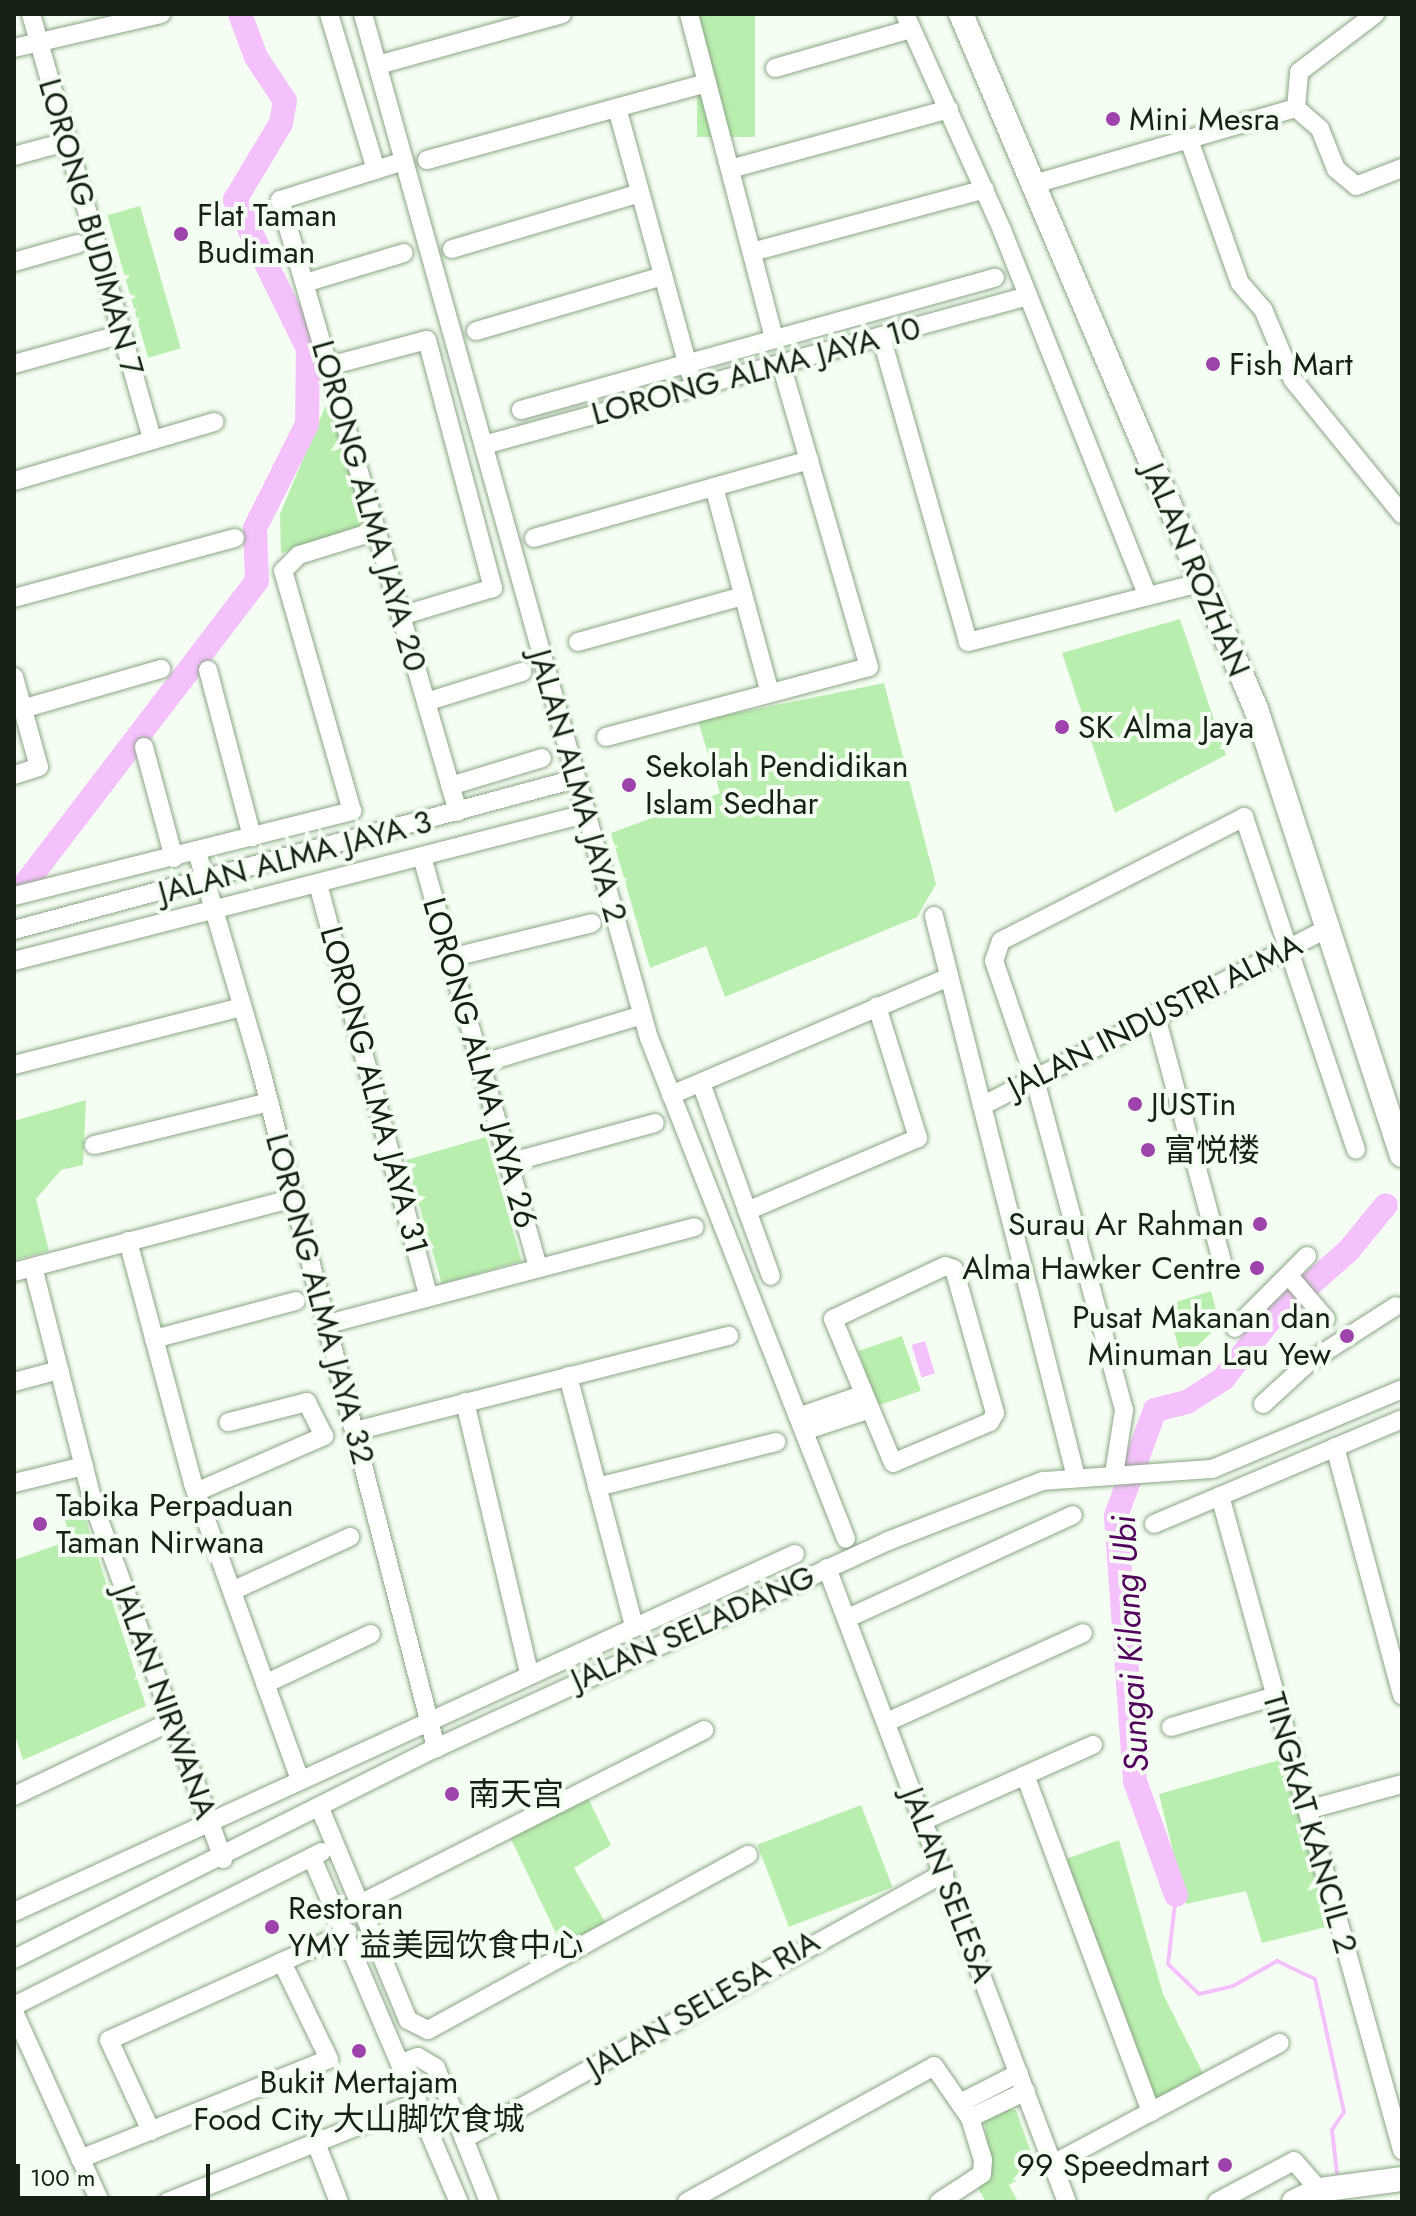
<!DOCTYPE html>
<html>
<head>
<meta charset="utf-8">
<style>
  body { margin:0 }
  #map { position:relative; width:1416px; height:2216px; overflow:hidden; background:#f4fef2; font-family:Jost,"Noto Sans SC",sans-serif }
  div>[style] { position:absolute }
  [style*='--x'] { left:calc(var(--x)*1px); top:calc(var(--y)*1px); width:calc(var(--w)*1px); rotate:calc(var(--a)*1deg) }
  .green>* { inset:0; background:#b9efae; transform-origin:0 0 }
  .water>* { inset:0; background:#f5c1fc; transform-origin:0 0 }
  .stream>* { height:4px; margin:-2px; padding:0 2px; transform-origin:2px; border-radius:2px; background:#f5c1fc }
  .river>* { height:24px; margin:-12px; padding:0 12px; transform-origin:12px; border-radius:12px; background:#f5c1fc }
  .roads { filter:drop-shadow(0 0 2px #8ca487) drop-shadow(0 0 2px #8ca487) }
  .minor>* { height:18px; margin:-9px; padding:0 9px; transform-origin:9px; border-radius:9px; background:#fff }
  .major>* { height:24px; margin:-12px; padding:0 12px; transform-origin:12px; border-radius:12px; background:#fff }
  .dots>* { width:22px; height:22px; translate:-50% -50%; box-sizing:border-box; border:4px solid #f4fef2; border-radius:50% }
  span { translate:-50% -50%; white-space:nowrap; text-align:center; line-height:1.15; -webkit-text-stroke:8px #f4fef2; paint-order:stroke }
  .poi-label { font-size:32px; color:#182116 }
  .left { translate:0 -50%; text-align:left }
  .right { translate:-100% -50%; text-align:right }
  .street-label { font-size:32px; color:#182116 }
  .water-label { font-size:34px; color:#51005c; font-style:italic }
  .frame { position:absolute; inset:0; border:16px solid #182116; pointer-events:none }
  .scale { position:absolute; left:16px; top:2164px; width:194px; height:36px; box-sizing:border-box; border:4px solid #182116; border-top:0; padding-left:10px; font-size:24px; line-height:28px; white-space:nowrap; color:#182116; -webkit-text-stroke:6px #f4fef2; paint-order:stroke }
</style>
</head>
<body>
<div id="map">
  <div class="green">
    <div style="left:697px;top:14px;width:58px;height:123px"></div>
    <div style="left:140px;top:206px;width:148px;height:34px;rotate:74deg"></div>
    <div style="clip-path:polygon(328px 400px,366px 527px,281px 553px,280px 514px)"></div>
    <div style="clip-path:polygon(1180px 619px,1226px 755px,1115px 813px,1062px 653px)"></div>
    <div style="clip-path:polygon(884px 683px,936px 884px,917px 917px,725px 997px,706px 946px,650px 968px,611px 833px,720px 793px,698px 721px)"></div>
    <div style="clip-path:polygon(86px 1100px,83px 1165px,61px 1170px,36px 1199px,49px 1251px,14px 1260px,14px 1121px)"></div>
    <div style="left:486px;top:1137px;width:129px;height:83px;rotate:74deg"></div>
    <div style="clip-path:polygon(1211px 1291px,1220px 1324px,1182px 1361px,1167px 1305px)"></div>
    <div style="left:902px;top:1336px;width:58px;height:46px;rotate:71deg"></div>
    <div style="clip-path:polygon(80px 1502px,146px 1706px,23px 1760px,14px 1732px,14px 1560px,71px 1540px,61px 1508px)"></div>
    <div style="clip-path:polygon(1283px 1759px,1330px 1926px,1262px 1943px,1246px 1891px,1186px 1904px,1159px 1794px)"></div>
    <div style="clip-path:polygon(588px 1798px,611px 1845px,574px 1868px,609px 1929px,565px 1952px,509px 1835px)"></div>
    <div style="left:861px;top:1805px;width:88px;height:111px;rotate:69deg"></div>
    <div style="clip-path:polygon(1119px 1840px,1163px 1994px,1203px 2073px,1156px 2099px,1066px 1859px)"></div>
    <div style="clip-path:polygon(1000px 2108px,1016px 2110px,1037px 2169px,1009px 2185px,1018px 2202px,986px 2202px,978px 2188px,990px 2176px,984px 2117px)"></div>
  </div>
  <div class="water">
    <div style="left:925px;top:1341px;width:34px;height:14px;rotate:73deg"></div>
  </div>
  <div class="stream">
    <div style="--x:1176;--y:1895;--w:69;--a:96.6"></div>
    <div style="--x:1168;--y:1964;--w:43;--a:44.1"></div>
    <div style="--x:1199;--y:1994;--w:35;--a:-13"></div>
    <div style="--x:1233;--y:1986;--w:51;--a:-29.6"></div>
    <div style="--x:1277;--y:1961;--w:42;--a:25.3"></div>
    <div style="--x:1315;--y:1979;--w:136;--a:77.7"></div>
    <div style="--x:1344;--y:2112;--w:22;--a:124"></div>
    <div style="--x:1332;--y:2130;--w:43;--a:83.4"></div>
  </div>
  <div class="river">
    <div style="--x:26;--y:883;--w:380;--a:-52.6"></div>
    <div style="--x:257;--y:581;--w:53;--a:-92.2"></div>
    <div style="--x:255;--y:528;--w:116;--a:-63.4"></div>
    <div style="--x:307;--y:424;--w:75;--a:-89.2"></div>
    <div style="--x:308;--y:349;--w:166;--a:-116.1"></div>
    <div style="--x:235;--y:200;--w:90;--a:-59.1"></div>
    <div style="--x:281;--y:123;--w:22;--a:-80"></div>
    <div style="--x:285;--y:101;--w:53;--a:-123.4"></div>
    <div style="--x:256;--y:57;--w:46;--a:-110.4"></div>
    <div style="--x:1176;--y:1895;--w:121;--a:-109.8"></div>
    <div style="--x:1135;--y:1781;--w:266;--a:-94.1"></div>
    <div style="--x:1116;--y:1516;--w:113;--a:-69.8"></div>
    <div style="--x:1155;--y:1410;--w:33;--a:-14"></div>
    <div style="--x:1187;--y:1402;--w:43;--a:-32.6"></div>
    <div style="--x:1223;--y:1379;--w:75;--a:-51.5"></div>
    <div style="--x:1270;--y:1320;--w:106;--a:-41.5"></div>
    <div style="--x:1349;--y:1250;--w:58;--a:-50.6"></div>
  </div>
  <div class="roads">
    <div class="minor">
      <div style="--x:31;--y:14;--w:443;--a:74.1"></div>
      <div style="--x:329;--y:14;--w:163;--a:73.2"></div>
      <div style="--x:363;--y:14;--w:1063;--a:74.4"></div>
      <div style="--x:649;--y:1038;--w:538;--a:68.53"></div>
      <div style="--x:689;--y:14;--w:336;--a:75.3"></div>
      <div style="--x:905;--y:14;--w:237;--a:65.8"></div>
      <div style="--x:1002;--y:230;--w:394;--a:68.3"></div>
      <div style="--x:14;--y:48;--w:151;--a:-13"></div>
      <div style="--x:378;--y:65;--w:191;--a:-15.5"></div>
      <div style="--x:775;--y:68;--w:141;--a:-16"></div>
      <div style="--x:617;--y:108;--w:275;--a:74.6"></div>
      <div style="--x:1296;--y:108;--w:32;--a:41"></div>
      <div style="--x:1320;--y:129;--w:43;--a:68.2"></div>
      <div style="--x:1336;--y:169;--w:26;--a:40"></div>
      <div style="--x:1356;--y:186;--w:49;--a:-21.4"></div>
      <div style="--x:1296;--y:108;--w:36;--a:-85"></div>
      <div style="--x:1299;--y:72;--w:96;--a:-37.3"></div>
      <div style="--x:1189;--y:140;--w:152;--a:70.4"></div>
      <div style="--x:1240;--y:283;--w:35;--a:49"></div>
      <div style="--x:1263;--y:309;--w:77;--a:67.1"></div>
      <div style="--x:1293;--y:380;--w:173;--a:50.9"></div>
      <div style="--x:14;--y:156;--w:54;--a:-15.1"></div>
      <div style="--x:427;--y:160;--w:290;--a:-15.4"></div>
      <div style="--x:404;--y:161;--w:130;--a:162.5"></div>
      <div style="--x:280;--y:200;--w:637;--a:73.78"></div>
      <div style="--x:730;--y:169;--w:227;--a:-15.3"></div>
      <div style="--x:1034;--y:184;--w:273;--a:-16.2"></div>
      <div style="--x:452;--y:249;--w:196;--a:-16.6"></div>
      <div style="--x:752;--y:252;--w:241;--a:-15.1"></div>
      <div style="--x:14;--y:262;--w:66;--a:-15.9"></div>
      <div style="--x:305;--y:283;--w:103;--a:-16.9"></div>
      <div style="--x:476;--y:331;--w:195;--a:-16.4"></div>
      <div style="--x:881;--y:336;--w:318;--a:74.1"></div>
      <div style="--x:968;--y:642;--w:238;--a:-14.3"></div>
      <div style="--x:14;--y:364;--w:112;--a:-15.5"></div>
      <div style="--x:329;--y:366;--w:101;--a:-14.9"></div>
      <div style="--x:427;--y:340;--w:257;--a:75.1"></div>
      <div style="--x:493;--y:588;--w:96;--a:163.1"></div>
      <div style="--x:521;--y:410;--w:492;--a:-15.6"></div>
      <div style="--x:484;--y:445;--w:564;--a:-15.32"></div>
      <div style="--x:14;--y:481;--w:209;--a:-16.4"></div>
      <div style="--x:714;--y:487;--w:210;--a:74.8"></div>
      <div style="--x:534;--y:538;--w:286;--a:-15.8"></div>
      <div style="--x:14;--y:598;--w:229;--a:-15.2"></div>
      <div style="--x:578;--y:642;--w:171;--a:-15.6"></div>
      <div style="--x:208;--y:670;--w:173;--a:75.2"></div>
      <div style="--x:14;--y:677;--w:93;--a:74.5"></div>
      <div style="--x:39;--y:767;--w:26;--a:162"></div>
      <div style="--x:426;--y:702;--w:101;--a:-17.4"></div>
      <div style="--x:22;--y:709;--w:145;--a:-16.1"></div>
      <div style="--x:606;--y:737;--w:272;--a:-14.9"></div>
      <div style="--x:869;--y:667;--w:316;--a:-106.2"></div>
      <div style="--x:144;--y:747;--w:115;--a:74.9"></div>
      <div style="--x:450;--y:786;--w:96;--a:-16.9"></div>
      <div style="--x:197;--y:852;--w:216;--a:73.6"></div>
      <div style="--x:258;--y:1059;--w:712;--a:75.51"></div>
      <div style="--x:422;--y:857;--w:427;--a:74.2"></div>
      <div style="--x:318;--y:884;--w:428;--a:75"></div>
      <div style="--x:14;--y:896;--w:349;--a:-14.1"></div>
      <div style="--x:352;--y:811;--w:250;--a:-106"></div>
      <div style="--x:283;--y:571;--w:23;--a:-45"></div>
      <div style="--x:299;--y:555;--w:81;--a:-17.3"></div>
      <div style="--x:934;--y:916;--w:579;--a:75.8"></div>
      <div style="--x:14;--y:930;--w:581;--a:-15.06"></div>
      <div style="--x:450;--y:958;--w:146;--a:-13.8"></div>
      <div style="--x:14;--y:961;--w:590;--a:-14.44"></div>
      <div style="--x:1155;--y:1013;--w:261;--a:74.9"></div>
      <div style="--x:480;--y:1064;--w:169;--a:-16.8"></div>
      <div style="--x:14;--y:1065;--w:235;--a:-14.3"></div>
      <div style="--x:701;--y:1083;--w:205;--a:70.1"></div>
      <div style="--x:671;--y:1095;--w:302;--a:-23"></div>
      <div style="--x:982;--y:1106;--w:389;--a:-27.2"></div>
      <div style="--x:94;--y:1145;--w:180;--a:-13.8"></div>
      <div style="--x:508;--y:1163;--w:152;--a:-15.2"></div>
      <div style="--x:747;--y:1211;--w:186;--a:-23.1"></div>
      <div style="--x:918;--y:1138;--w:138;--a:-107.3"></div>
      <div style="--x:128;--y:1241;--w:252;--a:75"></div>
      <div style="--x:193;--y:1484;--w:315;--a:70.1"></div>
      <div style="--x:945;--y:1266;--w:9;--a:18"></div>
      <div style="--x:954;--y:1269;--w:150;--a:74.1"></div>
      <div style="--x:995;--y:1413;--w:10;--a:119"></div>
      <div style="--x:990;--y:1422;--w:105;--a:157.1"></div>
      <div style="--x:893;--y:1463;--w:156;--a:-112.6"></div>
      <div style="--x:833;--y:1319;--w:124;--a:-25.3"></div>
      <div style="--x:33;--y:1267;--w:247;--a:75.7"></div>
      <div style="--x:94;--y:1506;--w:376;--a:69.9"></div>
      <div style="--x:14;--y:1272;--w:290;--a:-14.8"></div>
      <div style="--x:1290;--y:1277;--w:55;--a:49.4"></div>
      <div style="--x:328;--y:1324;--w:379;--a:-14.8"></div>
      <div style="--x:1235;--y:1328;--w:102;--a:-45"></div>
      <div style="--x:154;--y:1339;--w:147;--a:-15"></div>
      <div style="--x:568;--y:1376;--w:254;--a:75.2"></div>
      <div style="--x:14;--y:1382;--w:47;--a:-14.9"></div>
      <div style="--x:465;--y:1402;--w:278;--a:76.7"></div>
      <div style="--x:1263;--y:1404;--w:62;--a:-42.4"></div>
      <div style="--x:1309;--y:1362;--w:103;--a:-32.8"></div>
      <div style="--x:798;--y:1417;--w:68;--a:-19"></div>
      <div style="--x:355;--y:1431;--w:386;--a:-14.3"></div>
      <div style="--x:804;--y:1431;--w:67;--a:-18.2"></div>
      <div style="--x:1335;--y:1447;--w:257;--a:74.9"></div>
      <div style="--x:1114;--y:1474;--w:65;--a:-81.1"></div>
      <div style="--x:1124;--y:1410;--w:345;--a:-105.1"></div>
      <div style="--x:1034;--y:1077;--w:123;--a:-109"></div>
      <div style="--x:994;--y:961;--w:21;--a:-71"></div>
      <div style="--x:1001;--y:941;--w:273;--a:-27"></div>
      <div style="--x:1244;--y:817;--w:351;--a:71.4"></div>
      <div style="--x:14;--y:1483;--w:72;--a:-13.7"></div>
      <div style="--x:597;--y:1487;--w:185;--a:-14.1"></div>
      <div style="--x:196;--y:1492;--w:140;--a:-23.6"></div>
      <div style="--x:324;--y:1436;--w:38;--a:-117"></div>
      <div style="--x:307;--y:1402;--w:81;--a:165.6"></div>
      <div style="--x:1220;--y:1496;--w:679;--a:74.45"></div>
      <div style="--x:1154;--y:1524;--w:269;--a:-22.9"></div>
      <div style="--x:827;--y:1568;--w:678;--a:69.27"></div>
      <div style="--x:232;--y:1591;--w:130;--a:-24.6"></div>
      <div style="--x:848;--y:1618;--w:247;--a:-24.6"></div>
      <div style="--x:265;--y:1684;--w:117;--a:-25.3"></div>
      <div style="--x:887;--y:1722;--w:215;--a:-24.4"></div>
      <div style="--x:1171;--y:1727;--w:109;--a:-16.6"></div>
      <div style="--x:1025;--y:1775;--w:360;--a:69.5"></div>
      <div style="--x:14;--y:1796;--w:175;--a:-25.4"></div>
      <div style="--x:319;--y:1806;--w:232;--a:67.4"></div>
      <div style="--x:408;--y:2020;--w:22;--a:27"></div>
      <div style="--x:428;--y:2030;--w:365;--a:-28.7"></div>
      <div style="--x:1307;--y:1810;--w:98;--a:-15.3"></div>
      <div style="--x:925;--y:1820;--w:184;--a:-24.1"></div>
      <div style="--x:313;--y:1860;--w:372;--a:66.9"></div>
      <div style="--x:14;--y:1912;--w:859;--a:-24.63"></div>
      <div style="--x:340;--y:1914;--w:408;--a:-26.8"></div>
      <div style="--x:14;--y:1959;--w:472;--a:-26.6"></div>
      <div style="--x:436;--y:1748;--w:497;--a:-24.6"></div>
      <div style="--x:888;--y:1541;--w:166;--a:-21.2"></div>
      <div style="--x:1043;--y:1481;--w:169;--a:-4.1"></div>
      <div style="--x:1212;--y:1469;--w:206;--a:-22.8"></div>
      <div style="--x:14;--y:2006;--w:344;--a:-26.6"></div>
      <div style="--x:14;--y:2012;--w:209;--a:65.6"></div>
      <div style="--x:402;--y:2063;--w:17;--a:-21"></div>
      <div style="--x:418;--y:2057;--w:21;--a:31"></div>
      <div style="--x:436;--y:2068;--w:144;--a:68.4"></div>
      <div style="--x:960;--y:2103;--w:66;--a:-27"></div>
      <div style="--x:970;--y:2118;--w:62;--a:-25.7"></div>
      <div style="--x:151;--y:2131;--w:100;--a:-114.8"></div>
      <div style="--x:109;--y:2040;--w:262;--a:-24.3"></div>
      <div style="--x:464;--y:2139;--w:549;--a:-28.99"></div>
      <div style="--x:316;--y:2143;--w:63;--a:68.7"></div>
      <div style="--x:80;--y:2159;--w:268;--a:-21.9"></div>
      <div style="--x:329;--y:2059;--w:108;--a:-115.9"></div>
      <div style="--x:1053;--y:2164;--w:257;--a:-28.1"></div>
      <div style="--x:167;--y:2202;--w:270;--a:-21.7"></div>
      <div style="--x:687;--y:2202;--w:282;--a:-28.8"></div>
      <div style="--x:934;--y:2066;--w:63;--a:55.3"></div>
      <div style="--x:970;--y:2118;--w:44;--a:72.8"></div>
      <div style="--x:983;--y:2160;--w:14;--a:94"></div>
      <div style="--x:982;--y:2174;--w:51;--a:146.9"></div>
      <div style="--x:1217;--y:2202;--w:87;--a:-28"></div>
      <div style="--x:1294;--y:2161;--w:38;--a:49"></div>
    </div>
    <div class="major">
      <div style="--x:961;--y:14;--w:755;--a:67"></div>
      <div style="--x:1256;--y:709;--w:469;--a:71.9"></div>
      <div style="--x:1294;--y:2202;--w:28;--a:-26"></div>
      <div style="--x:1319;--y:2190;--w:84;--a:-7.5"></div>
    </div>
  </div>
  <div class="dots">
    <div style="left:1113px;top:119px;background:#9e42ac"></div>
    <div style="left:181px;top:234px;background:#9e42ac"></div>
    <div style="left:1213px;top:364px;background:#9e42ac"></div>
    <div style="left:1062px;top:727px;background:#9e42ac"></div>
    <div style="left:629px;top:785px;background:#9e42ac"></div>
    <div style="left:1135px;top:1104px;background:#9e42ac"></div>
    <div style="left:1148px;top:1150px;background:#9e42ac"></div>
    <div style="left:1260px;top:1224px;background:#9e42ac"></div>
    <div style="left:1257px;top:1268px;background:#9e42ac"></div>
    <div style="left:1347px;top:1336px;background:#9e42ac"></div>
    <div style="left:40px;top:1524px;background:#9e42ac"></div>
    <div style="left:452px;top:1794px;background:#9e42ac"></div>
    <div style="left:272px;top:1927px;background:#9e42ac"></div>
    <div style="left:359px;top:2051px;background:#9e42ac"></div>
    <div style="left:1225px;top:2165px;background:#9e42ac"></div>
  </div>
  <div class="poi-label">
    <span class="left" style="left:1129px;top:119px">Mini Mesra</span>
    <span class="left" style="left:197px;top:234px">Flat Taman<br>Budiman</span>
    <span class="left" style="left:1229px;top:364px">Fish Mart</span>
    <span class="left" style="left:1078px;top:727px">SK Alma Jaya</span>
    <span class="left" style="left:645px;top:785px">Sekolah Pendidikan<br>Islam Sedhar</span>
    <span class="left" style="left:1151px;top:1104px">JUSTin</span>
    <span class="left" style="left:1164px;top:1150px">富悦楼</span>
    <span class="right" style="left:1244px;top:1224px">Surau Ar Rahman</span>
    <span class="right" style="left:1241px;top:1268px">Alma Hawker Centre</span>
    <span class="right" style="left:1331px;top:1336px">Pusat Makanan dan<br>Minuman Lau Yew</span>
    <span class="left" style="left:56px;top:1524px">Tabika Perpaduan<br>Taman Nirwana</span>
    <span class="left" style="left:468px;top:1794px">南天宫</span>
    <span class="left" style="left:288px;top:1927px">Restoran<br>YMY 益美园饮食中心</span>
    <span style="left:359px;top:2101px">Bukit Mertajam<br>Food City 大山脚饮食城</span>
    <span class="right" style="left:1209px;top:2165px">99 Speedmart</span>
  </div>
  <div class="street-label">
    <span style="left:91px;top:227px;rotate:74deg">LORONG BUDIMAN 7</span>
    <span style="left:756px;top:371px;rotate:-15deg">LORONG ALMA JAYA 10</span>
    <span style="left:369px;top:506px;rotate:74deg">LORONG ALMA JAYA 20</span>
    <span style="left:1196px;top:570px;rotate:67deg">JALAN ROZHAN</span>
    <span style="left:578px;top:786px;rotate:74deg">JALAN ALMA JAYA 2</span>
    <span style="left:295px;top:857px;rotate:-15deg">JALAN ALMA JAYA 3</span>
    <span style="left:1155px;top:1016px;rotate:-27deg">JALAN INDUSTRI ALMA</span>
    <span style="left:480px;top:1063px;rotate:74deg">LORONG ALMA JAYA 26</span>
    <span style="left:374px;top:1090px;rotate:75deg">LORONG ALMA JAYA 31</span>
    <span style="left:320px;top:1299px;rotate:75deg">LORONG ALMA JAYA 32</span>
    <span style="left:693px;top:1628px;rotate:-24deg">JALAN SELADANG</span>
    <span style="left:165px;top:1702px;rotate:70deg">JALAN NIRWANA</span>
    <span style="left:1310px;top:1823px;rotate:74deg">TINGKAT KANCIL 2</span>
    <span style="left:948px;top:1885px;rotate:69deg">JALAN SELESA</span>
    <span style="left:703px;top:2004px;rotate:-30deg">JALAN SELESA RIA</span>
  </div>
  <div class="water-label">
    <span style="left:1130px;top:1644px;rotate:-93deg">Sungai Kilang Ubi</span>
  </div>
  <div class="frame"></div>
  <div class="scale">100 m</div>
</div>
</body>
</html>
